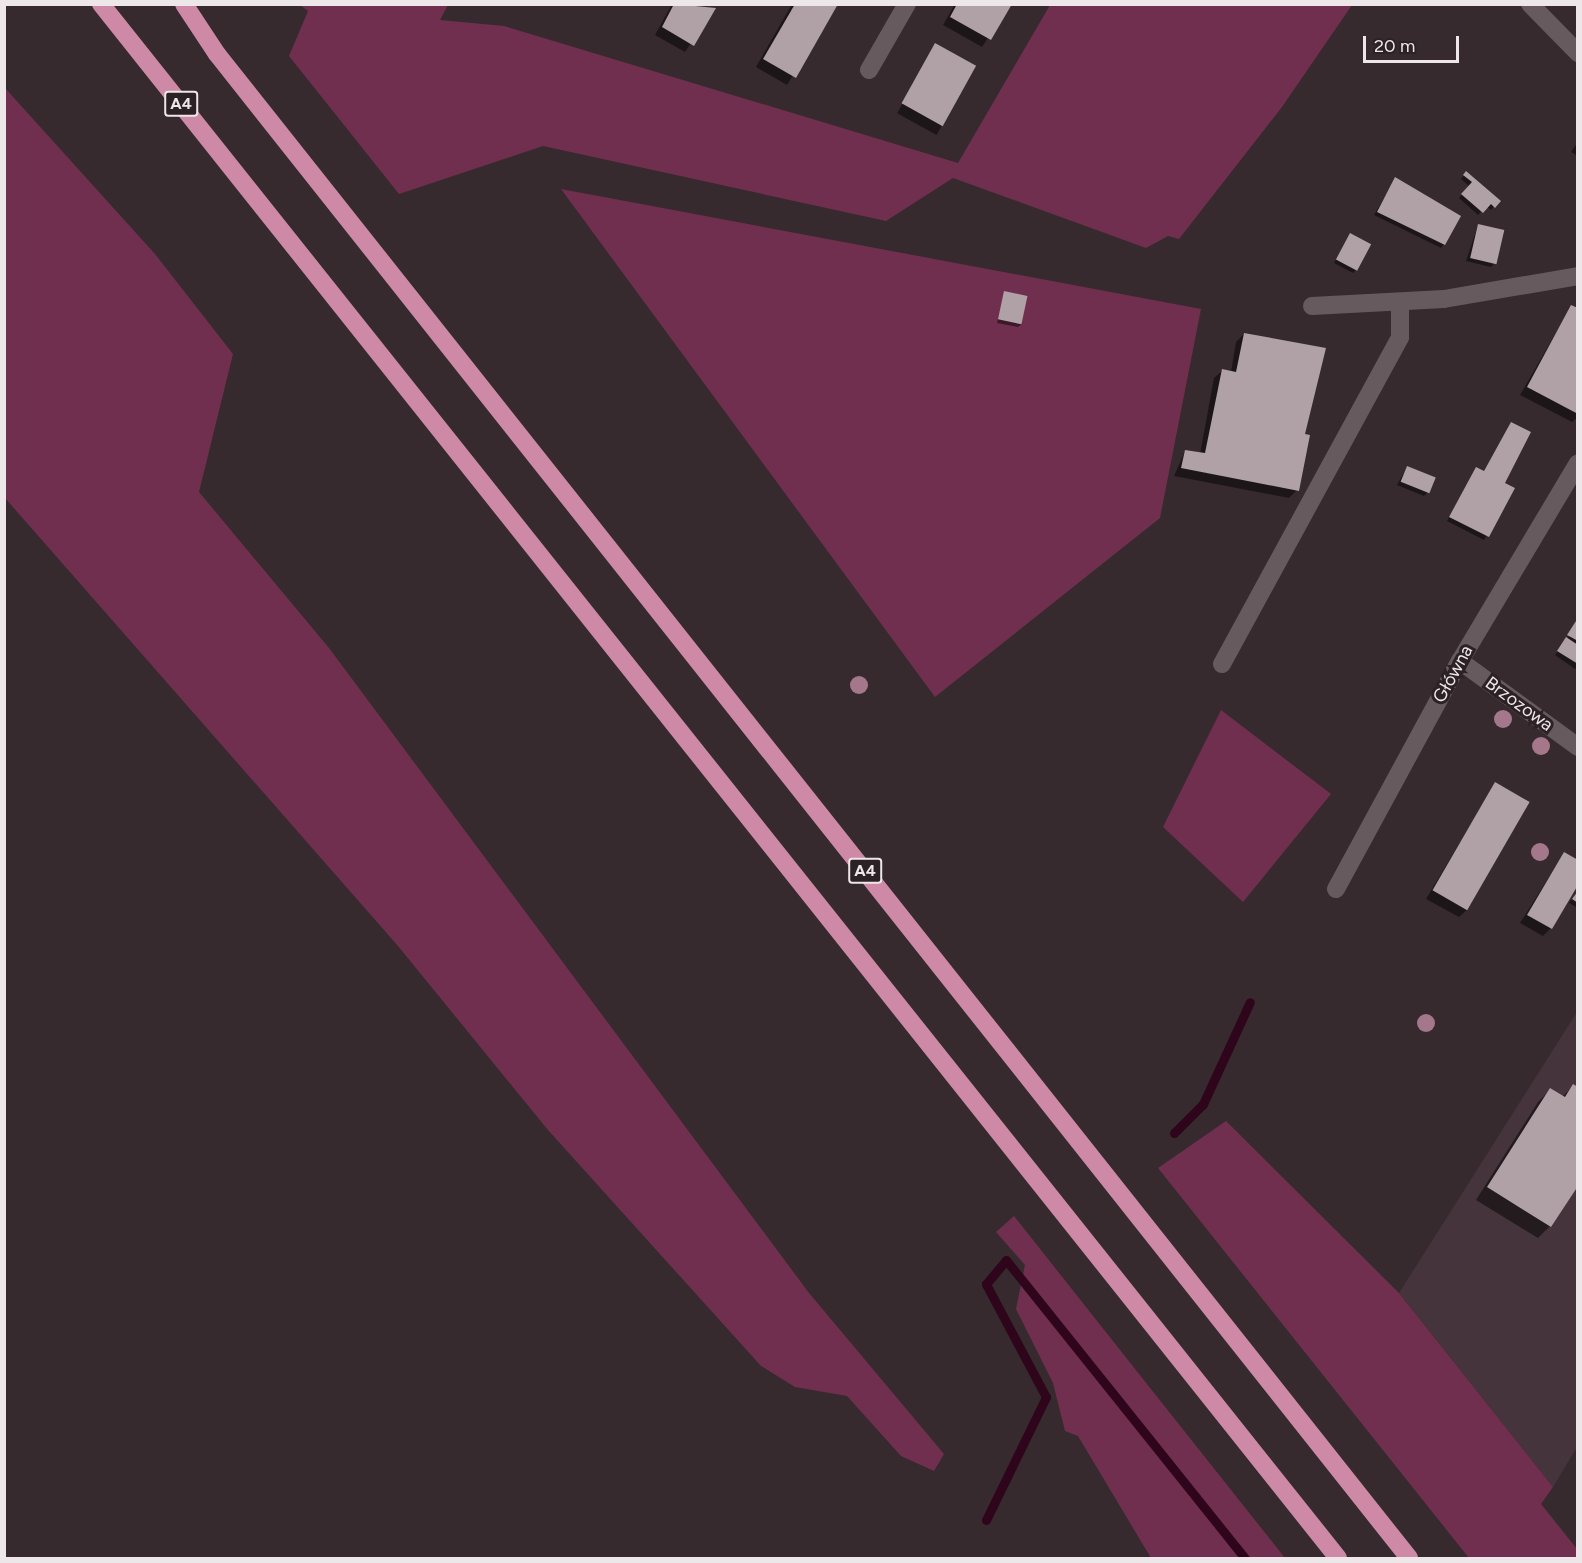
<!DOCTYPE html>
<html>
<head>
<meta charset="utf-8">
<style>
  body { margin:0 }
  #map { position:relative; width:1582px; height:1563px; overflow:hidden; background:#362a2f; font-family:Figtree,sans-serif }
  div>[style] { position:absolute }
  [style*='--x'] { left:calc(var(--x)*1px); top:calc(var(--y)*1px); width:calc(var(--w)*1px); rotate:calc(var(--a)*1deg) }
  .built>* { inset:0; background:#45343b }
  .green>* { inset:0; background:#702f4e }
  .shadow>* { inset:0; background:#0007; transform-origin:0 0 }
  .stream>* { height:9px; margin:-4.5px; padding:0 4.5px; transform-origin:4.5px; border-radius:4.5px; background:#2e051a }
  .building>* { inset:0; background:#afa1a6; transform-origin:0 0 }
  .minor>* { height:18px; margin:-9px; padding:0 9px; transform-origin:9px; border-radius:9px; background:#675a5f }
  .highway>* { height:18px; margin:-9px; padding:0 9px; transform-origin:9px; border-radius:9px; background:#cd89a5 }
  .trees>* { width:18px; height:18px; margin:-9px; border-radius:50%; background:#a4788a }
  span { translate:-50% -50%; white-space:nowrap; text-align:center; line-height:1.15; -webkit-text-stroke:6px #2c2125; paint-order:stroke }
  .shield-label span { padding:2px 4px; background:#2c2125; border:2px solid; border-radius:4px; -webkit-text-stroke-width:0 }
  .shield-label { font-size:16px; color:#eee7e9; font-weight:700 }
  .street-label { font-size:18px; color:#eee7e9 }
  .frame { position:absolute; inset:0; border:6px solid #eee7e9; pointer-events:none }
  .scale { position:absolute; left:1363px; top:36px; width:96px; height:27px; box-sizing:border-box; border:3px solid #eee7e9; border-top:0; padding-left:8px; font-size:18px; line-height:21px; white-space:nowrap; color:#eee7e9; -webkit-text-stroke:4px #2c2125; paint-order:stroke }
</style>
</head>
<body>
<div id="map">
  <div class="built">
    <div style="clip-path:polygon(1577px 1012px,1577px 1447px,1553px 1487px,1399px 1293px)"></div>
  </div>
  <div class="green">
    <div style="clip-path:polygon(300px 5px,448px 5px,440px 20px,504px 26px,958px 163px,1050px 5px,1352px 5px,1282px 107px,1179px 239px,1168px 236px,1146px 248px,953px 178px,886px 221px,543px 146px,399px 194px,289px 56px,308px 11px)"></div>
    <div style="clip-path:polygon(5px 88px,155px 254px,233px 354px,199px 492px,329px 648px,809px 1293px,944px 1454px,934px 1471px,901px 1456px,847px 1396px,795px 1387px,761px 1366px,548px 1130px,398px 946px,5px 498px)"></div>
    <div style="clip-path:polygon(561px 189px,1201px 309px,1160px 518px,935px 697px)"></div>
    <div style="clip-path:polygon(1221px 710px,1331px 794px,1243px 902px,1163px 827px)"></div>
    <div style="clip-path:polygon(1226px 1121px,1399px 1293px,1553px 1487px,1541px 1504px,1577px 1549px,1577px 1558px,1469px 1558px,1158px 1168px)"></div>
    <div style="clip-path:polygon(1014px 1216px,1143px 1379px,1285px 1558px,1151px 1558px,1078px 1436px,1065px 1431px,1053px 1383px,1016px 1309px,1025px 1265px,996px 1232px)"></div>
  </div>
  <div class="shadow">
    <div style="clip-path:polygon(672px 4px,714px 9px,685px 52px,655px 35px)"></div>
    <div style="clip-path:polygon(792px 4px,837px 4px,787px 85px,756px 67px)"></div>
    <div style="clip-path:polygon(955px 4px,1010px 4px,982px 47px,943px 25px)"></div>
    <div style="left:935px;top:45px;width:45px;height:78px;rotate:29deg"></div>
    <div style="clip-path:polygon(1578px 142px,1578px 156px,1571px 152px)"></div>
    <div style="clip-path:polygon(1466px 173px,1499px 201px,1491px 210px,1486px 206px,1478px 215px,1459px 198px,1469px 186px,1461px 179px)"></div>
    <div style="clip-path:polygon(1395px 179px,1444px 244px,1441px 248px,1374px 215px)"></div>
    <div style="clip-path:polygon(1478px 225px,1494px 264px,1491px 267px,1466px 261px)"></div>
    <div style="clip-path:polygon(1351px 235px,1357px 269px,1353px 273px,1334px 263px)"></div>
    <div style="clip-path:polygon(1005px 293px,1022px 324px,1018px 327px,997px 323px)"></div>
    <div style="clip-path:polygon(1571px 307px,1578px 310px,1578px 417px,1572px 422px,1520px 395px)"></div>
    <div style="clip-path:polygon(1244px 334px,1303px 435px,1297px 490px,1289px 498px,1174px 476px,1185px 451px,1200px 454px,1214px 378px,1222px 371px,1231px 372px,1236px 342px)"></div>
    <div style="clip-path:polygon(1511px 424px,1503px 483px,1513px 488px,1484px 540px,1447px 521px,1473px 473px,1483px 472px)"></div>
    <div style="clip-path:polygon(1407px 467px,1427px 493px,1424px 496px,1397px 485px)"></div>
    <div style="clip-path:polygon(1578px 624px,1578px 666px,1575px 669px,1555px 655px)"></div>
    <div style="clip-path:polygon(1495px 784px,1467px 910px,1459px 917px,1426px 899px)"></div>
    <div style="clip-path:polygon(1564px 853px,1551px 928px,1543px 936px,1520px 923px)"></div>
    <div style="clip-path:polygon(1578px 891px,1578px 908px,1569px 903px)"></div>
    <div style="clip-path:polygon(1573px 1086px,1550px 1226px,1538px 1238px,1476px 1200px,1538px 1102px,1550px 1090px,1562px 1097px)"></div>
  </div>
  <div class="stream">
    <div style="--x:1174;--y:1133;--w:41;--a:-45"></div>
    <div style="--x:1203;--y:1104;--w:112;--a:-65.3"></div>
    <div style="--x:986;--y:1520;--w:137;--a:-64"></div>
    <div style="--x:1046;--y:1397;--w:128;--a:-118"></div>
    <div style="--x:986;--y:1284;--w:31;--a:-50"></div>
    <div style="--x:1006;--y:1260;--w:382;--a:51.3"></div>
  </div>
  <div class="building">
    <div style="clip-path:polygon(674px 4px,716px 8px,694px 46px,662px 27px)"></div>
    <div style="clip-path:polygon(795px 4px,838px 4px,796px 78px,763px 59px)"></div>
    <div style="clip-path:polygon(957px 4px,1012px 4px,991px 40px,950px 17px)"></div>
    <div style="left:935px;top:43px;width:47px;height:69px;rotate:29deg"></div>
    <div style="clip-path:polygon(1466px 171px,1501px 201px,1495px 208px,1491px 204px,1483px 213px,1461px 194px,1472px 182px,1463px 175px)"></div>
    <div style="clip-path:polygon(1395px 177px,1461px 216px,1445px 245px,1377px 212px)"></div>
    <div style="left:1478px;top:224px;width:27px;height:35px;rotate:13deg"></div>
    <div style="left:1350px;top:233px;width:24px;height:30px;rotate:28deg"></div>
    <div style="left:1004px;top:291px;width:24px;height:29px;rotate:12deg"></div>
    <div style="clip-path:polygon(1571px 305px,1578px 308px,1578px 414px,1527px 387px)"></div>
    <div style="clip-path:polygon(1244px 333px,1326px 348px,1305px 434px,1310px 435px,1299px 491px,1181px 468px,1185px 450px,1205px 453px,1222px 369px,1236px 372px)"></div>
    <div style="clip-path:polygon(1511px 422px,1531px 432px,1505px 483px,1515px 488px,1489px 537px,1449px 517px,1476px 467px,1484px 471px)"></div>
    <div style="left:1407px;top:466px;width:31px;height:17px;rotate:22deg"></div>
    <div style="clip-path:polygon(1576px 621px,1578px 622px,1578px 641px,1567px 635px)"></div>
    <div style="clip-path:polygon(1566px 637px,1578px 645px,1578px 664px,1557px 651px)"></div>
    <div style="left:1495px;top:782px;width:40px;height:125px;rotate:30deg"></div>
    <div style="clip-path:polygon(1564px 852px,1578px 860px,1578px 885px,1552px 929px,1527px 915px)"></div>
    <div style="clip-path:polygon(1578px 891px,1578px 903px,1572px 899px)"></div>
    <div style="clip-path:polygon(1573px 1084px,1578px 1087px,1578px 1186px,1551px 1227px,1487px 1187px,1550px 1088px,1565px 1097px)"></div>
  </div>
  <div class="minor">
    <div style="--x:1530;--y:4;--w:69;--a:45.6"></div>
    <div style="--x:869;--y:70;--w:76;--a:-60.1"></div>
    <div style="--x:1312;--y:306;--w:132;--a:-3"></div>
    <div style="--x:1444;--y:299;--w:136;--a:-9.7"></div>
    <div style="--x:1460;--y:661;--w:146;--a:36.1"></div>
    <div style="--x:1222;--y:664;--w:372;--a:-61.4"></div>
    <div style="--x:1400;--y:337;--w:35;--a:-90"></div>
    <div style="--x:1336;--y:889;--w:260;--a:-61.5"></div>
    <div style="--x:1460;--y:661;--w:230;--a:-59.2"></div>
  </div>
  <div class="highway">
    <div style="--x:101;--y:4;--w:1986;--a:51.48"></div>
    <div style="--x:184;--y:4;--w:60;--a:56.6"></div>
    <div style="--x:217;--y:54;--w:1919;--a:51.6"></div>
  </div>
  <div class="trees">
    <div style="left:859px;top:685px"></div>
    <div style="left:1503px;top:719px"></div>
    <div style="left:1541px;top:746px"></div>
    <div style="left:1540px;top:852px"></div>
    <div style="left:1426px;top:1023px"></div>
  </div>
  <div class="shield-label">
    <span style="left:181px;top:104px">A4</span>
    <span style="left:865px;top:871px">A4</span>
  </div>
  <div class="street-label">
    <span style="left:1453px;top:674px;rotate:-61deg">Główna</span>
    <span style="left:1519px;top:704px;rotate:36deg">Brzozowa</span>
  </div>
  <div class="frame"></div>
  <div class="scale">20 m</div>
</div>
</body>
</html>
